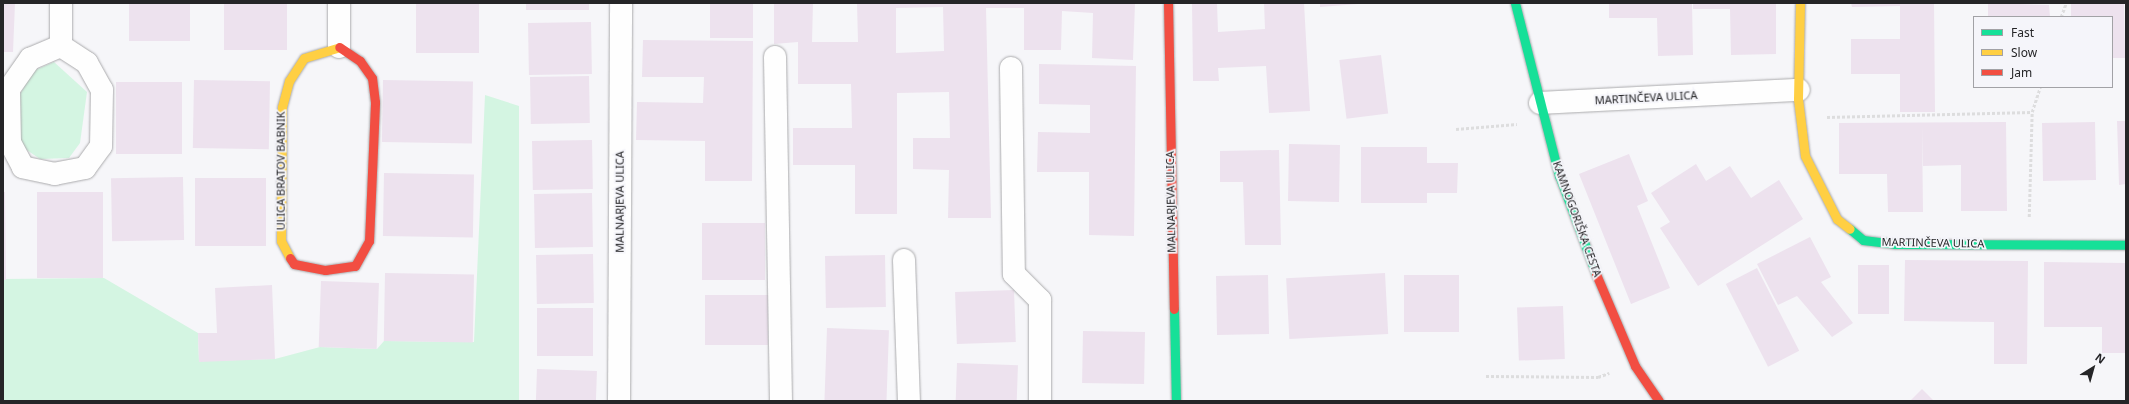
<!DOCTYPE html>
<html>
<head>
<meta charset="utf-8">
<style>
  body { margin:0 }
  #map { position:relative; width:2129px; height:404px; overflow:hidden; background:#f6f6f9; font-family:"Noto Sans",sans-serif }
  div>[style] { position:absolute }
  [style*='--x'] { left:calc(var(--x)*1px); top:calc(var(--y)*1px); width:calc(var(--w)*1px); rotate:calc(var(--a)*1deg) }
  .green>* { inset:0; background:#d4f5e2 }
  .building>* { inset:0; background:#ede2ee; transform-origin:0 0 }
  .path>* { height:2.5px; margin-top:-1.25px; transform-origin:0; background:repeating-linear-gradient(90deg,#ddddde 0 3px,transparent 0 5px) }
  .roads { filter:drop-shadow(0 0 1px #ababad) drop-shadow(0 0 1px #ababad) }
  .street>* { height:22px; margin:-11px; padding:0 11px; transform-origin:11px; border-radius:11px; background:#fefefe }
  .fast>* { height:9px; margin:-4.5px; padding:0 4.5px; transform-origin:4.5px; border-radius:4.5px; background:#16e098 }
  .slow>* { height:9px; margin:-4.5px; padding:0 4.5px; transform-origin:4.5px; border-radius:4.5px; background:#ffcf43 }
  .jam>* { height:9px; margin:-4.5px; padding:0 4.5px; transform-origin:4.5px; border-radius:4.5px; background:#f24e42 }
  span { translate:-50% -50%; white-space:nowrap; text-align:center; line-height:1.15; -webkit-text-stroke:3.5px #f5f5fa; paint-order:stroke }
  .street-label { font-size:11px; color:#252527 }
  .frame { position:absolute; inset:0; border:4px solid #252527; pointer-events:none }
  .legend { position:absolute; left:1973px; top:16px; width:140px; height:72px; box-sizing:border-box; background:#f5f5fa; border:1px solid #a2a2a6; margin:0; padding:5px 7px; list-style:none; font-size:12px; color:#252527 }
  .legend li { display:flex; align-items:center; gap:8px; height:20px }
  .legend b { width:20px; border:1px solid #a2a2a6 }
  .north { position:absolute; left:2073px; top:348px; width:40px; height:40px; -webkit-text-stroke:3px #f5f5fa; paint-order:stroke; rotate:37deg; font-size:11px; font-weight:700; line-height:16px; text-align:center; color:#252527 }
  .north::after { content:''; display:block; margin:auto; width:14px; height:18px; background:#252527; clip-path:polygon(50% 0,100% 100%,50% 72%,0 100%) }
</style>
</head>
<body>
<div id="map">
  <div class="green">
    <div style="clip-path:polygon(54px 62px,87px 92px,80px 143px,69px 158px,40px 159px,21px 146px,19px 96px,33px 71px)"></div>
    <div style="clip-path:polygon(485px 95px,519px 106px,519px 401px,3px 401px,3px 279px,104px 278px,198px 333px,199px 361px,275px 359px,320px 347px,377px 349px,384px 341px,474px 342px)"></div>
  </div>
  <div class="building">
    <div style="clip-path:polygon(3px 3px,15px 3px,13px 52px,3px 52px)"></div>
    <div style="left:129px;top:3px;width:61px;height:38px"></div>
    <div style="left:224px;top:3px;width:63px;height:47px"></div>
    <div style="left:416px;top:3px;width:63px;height:50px"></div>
    <div style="left:526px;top:3px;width:63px;height:7px"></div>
    <div style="left:710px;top:3px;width:43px;height:35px"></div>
    <div style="clip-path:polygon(evenodd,774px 3px,813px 3px,812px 42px,858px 42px,857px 3px,1135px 3px,1133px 60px,1092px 58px,1093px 13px,1062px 11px,1061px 50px,1024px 50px,1024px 8px,986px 8px,991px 218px,948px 218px,949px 170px,913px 169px,913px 138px,950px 138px,949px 92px,897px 93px,897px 214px,855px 214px,855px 165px,793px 165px,793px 128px,852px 128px,851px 84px,798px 84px,798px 42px,774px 44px,774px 3px,943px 7px,944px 51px,896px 53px,896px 8px,943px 7px)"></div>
    <div style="clip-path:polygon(1192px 3px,1217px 3px,1218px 32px,1265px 29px,1264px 3px,1304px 3px,1310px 111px,1269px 113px,1266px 66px,1218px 68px,1219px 81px,1193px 81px)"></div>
    <div style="clip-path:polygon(1320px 3px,1358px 3px,1358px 4px,1320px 7px)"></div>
    <div style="clip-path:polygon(1609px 3px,1692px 3px,1693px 55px,1658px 56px,1657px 18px,1609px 18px)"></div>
    <div style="clip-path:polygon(1693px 3px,1776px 3px,1776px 54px,1731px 55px,1730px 9px,1693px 9px)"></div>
    <div style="clip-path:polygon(1851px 3px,1934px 3px,1935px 112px,1900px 112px,1900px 74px,1851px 74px,1851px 39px,1900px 39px,1900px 6px,1852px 7px)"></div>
    <div style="clip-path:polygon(1988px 3px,2049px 5px,2050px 17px,1988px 17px)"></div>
    <div style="clip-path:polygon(2071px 3px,2124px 3px,2125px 58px,2112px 58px,2112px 17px,2071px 17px)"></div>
    <div style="left:591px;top:22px;width:52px;height:63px;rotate:89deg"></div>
    <div style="clip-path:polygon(643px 40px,753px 41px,752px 181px,705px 181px,705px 141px,636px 140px,637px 102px,703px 103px,704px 77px,642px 77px)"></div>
    <div style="left:1381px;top:55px;width:59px;height:42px;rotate:83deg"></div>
    <div style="clip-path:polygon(1039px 64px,1136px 66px,1134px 236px,1089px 235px,1089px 172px,1037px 172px,1038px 132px,1090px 133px,1090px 105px,1039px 104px)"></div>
    <div style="left:589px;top:76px;width:47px;height:59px;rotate:89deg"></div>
    <div style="left:194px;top:80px;width:76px;height:68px;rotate:1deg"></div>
    <div style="left:383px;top:80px;width:90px;height:62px;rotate:1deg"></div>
    <div style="left:116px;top:82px;width:66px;height:72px"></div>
    <div style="clip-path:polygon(2117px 121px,2126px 121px,2126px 184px,2119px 185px)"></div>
    <div style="clip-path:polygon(2006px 122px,2007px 211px,1961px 211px,1961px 165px,1923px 166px,1922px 126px,1923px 212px,1888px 212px,1887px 174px,1839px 174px,1839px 123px)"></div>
    <div style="left:2095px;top:122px;width:58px;height:53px;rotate:89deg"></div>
    <div style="left:592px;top:140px;width:49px;height:60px;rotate:89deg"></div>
    <div style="left:1289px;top:144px;width:51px;height:57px;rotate:1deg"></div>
    <div style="clip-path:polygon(1361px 147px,1427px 147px,1427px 163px,1458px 163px,1457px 193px,1427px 193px,1427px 203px,1361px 203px)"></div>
    <div style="clip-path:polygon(1279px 150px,1281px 245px,1245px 245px,1243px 182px,1220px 182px,1220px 151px)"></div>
    <div style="clip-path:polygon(1629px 154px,1648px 201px,1637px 206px,1670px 288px,1631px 304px,1579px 174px)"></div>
    <div style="clip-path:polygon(1696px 164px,1706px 181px,1730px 166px,1751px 198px,1779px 180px,1803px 219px,1698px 286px,1660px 228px,1670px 222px,1651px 193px)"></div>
    <div style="left:384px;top:173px;width:90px;height:63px;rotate:1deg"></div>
    <div style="left:183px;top:177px;width:63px;height:72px;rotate:89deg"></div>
    <div style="left:195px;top:178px;width:71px;height:68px"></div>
    <div style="clip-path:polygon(3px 192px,5px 192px,6px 280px,3px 280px)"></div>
    <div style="left:37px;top:192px;width:66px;height:86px"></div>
    <div style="left:592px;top:193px;width:54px;height:58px;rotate:89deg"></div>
    <div style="left:702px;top:223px;width:63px;height:57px"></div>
    <div style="clip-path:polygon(1810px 237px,1831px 277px,1821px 282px,1853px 323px,1832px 337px,1797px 296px,1778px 305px,1757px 264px)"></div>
    <div style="left:593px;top:254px;width:49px;height:57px;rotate:89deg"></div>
    <div style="left:885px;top:255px;width:52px;height:60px;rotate:89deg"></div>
    <div style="clip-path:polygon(1905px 260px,2028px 261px,2027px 364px,1994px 364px,1994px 322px,1904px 321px)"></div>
    <div style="clip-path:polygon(2044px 262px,2126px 263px,2126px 353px,2102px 353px,2102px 327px,2044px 327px)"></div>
    <div style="left:1858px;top:265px;width:31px;height:49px"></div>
    <div style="left:1757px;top:268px;width:93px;height:35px;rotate:63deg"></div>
    <div style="left:385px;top:273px;width:89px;height:68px;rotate:1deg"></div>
    <div style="left:1385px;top:273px;width:61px;height:99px;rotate:87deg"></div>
    <div style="left:1268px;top:275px;width:59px;height:52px;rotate:89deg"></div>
    <div style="left:1404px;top:275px;width:55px;height:57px"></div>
    <div style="left:321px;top:281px;width:58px;height:66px;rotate:2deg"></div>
    <div style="clip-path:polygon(272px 285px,275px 359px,199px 362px,198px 333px,217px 333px,215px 288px)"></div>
    <div style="left:1014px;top:290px;width:52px;height:59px;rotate:88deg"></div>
    <div style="left:705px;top:295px;width:63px;height:50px"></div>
    <div style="left:1563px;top:306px;width:53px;height:46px;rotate:88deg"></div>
    <div style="left:537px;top:308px;width:56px;height:48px"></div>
    <div style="left:827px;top:328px;width:62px;height:73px;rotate:2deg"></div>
    <div style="left:1083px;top:331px;width:62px;height:52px;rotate:1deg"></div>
    <div style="left:957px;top:363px;width:61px;height:38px;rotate:2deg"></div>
    <div style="left:537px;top:369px;width:60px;height:32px;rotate:2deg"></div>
    <div style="clip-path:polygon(1922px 389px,1934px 401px,1910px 401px)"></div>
  </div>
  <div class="path">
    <div style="--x:2061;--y:17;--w:15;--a:-70"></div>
    <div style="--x:1827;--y:117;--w:205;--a:-1.4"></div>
    <div style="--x:1456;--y:129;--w:61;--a:-4.7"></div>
    <div style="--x:2029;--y:217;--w:105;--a:-88.4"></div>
    <div style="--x:2032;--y:112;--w:26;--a:-72"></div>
    <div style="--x:1486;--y:376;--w:112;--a:0.5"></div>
    <div style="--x:1598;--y:377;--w:12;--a:-20"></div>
  </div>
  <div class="roads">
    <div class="street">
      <div style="--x:61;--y:46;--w:31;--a:33"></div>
      <div style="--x:87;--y:63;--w:31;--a:61"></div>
      <div style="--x:102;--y:90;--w:56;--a:91"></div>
      <div style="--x:101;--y:146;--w:27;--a:126"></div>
      <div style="--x:85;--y:168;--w:31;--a:169"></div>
      <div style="--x:55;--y:174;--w:33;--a:-168"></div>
      <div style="--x:23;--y:167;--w:27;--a:-118"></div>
      <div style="--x:10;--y:143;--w:54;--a:-91.1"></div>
      <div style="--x:9;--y:89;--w:37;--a:-55"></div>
      <div style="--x:30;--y:59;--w:34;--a:-23"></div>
      <div style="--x:61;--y:46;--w:43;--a:-90"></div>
      <div style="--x:339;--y:47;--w:44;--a:-90"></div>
      <div style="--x:775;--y:57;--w:344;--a:89"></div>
      <div style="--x:1011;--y:68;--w:206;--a:89.2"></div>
      <div style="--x:1014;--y:274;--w:37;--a:45"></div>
      <div style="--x:1040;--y:300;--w:101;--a:90"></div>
      <div style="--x:1540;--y:103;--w:259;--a:-2.9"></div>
      <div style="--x:904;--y:260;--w:141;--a:88"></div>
      <div style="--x:619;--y:401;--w:398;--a:-89.7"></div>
    </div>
    <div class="fast">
      <div style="--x:1515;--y:3;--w:178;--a:75.7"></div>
      <div style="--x:1559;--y:175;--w:106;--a:69.5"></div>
      <div style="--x:1850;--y:229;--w:17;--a:40"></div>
      <div style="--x:1863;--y:240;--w:32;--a:7"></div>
      <div style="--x:1895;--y:244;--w:231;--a:0.2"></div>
      <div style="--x:1174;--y:309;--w:92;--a:88.8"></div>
    </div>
    <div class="slow">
      <div style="--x:1800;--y:3;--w:96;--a:91.2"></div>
      <div style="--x:1798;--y:99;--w:57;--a:83"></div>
      <div style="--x:1805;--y:156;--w:71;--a:63.1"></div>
      <div style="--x:1837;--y:219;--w:16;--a:38"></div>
      <div style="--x:290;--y:258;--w:19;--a:-118"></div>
      <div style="--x:281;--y:241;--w:134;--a:-89.6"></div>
      <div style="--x:282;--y:107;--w:27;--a:-75"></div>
      <div style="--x:289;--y:81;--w:27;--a:-57"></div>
      <div style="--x:304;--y:58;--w:37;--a:-17"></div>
    </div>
    <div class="jam">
      <div style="--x:1168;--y:3;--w:306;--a:88.9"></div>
      <div style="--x:290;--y:258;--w:7;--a:56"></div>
      <div style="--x:294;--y:264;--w:32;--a:11"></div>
      <div style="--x:325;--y:270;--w:30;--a:-8"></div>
      <div style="--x:355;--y:266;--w:29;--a:-61"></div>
      <div style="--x:369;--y:241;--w:139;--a:-87.5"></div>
      <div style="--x:375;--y:102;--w:24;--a:-97"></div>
      <div style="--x:372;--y:78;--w:21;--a:-125"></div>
      <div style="--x:360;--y:61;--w:25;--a:-146"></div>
      <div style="--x:1596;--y:274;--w:100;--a:67"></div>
      <div style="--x:1635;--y:366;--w:42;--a:55.6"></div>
    </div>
  </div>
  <div class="street-label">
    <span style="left:1646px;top:98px;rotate:-3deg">MARTINČEVA ULICA</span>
    <span style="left:281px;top:171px;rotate:-90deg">ULICA BRATOV BABNIK</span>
    <span style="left:620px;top:202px;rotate:-90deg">MALNARJEVA ULICA</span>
    <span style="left:1171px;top:202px;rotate:-91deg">MALNARJEVA ULICA</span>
    <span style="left:1577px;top:219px;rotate:70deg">KAMNOGORIŠKA CESTA</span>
    <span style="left:1933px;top:243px;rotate:1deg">MARTINČEVA ULICA</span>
  </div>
  <div class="frame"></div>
  <ul class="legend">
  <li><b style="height:5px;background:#16e098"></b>Fast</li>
  <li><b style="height:5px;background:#ffcf43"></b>Slow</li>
  <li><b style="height:5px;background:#f24e42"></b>Jam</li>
  </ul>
  <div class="north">N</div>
</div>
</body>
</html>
